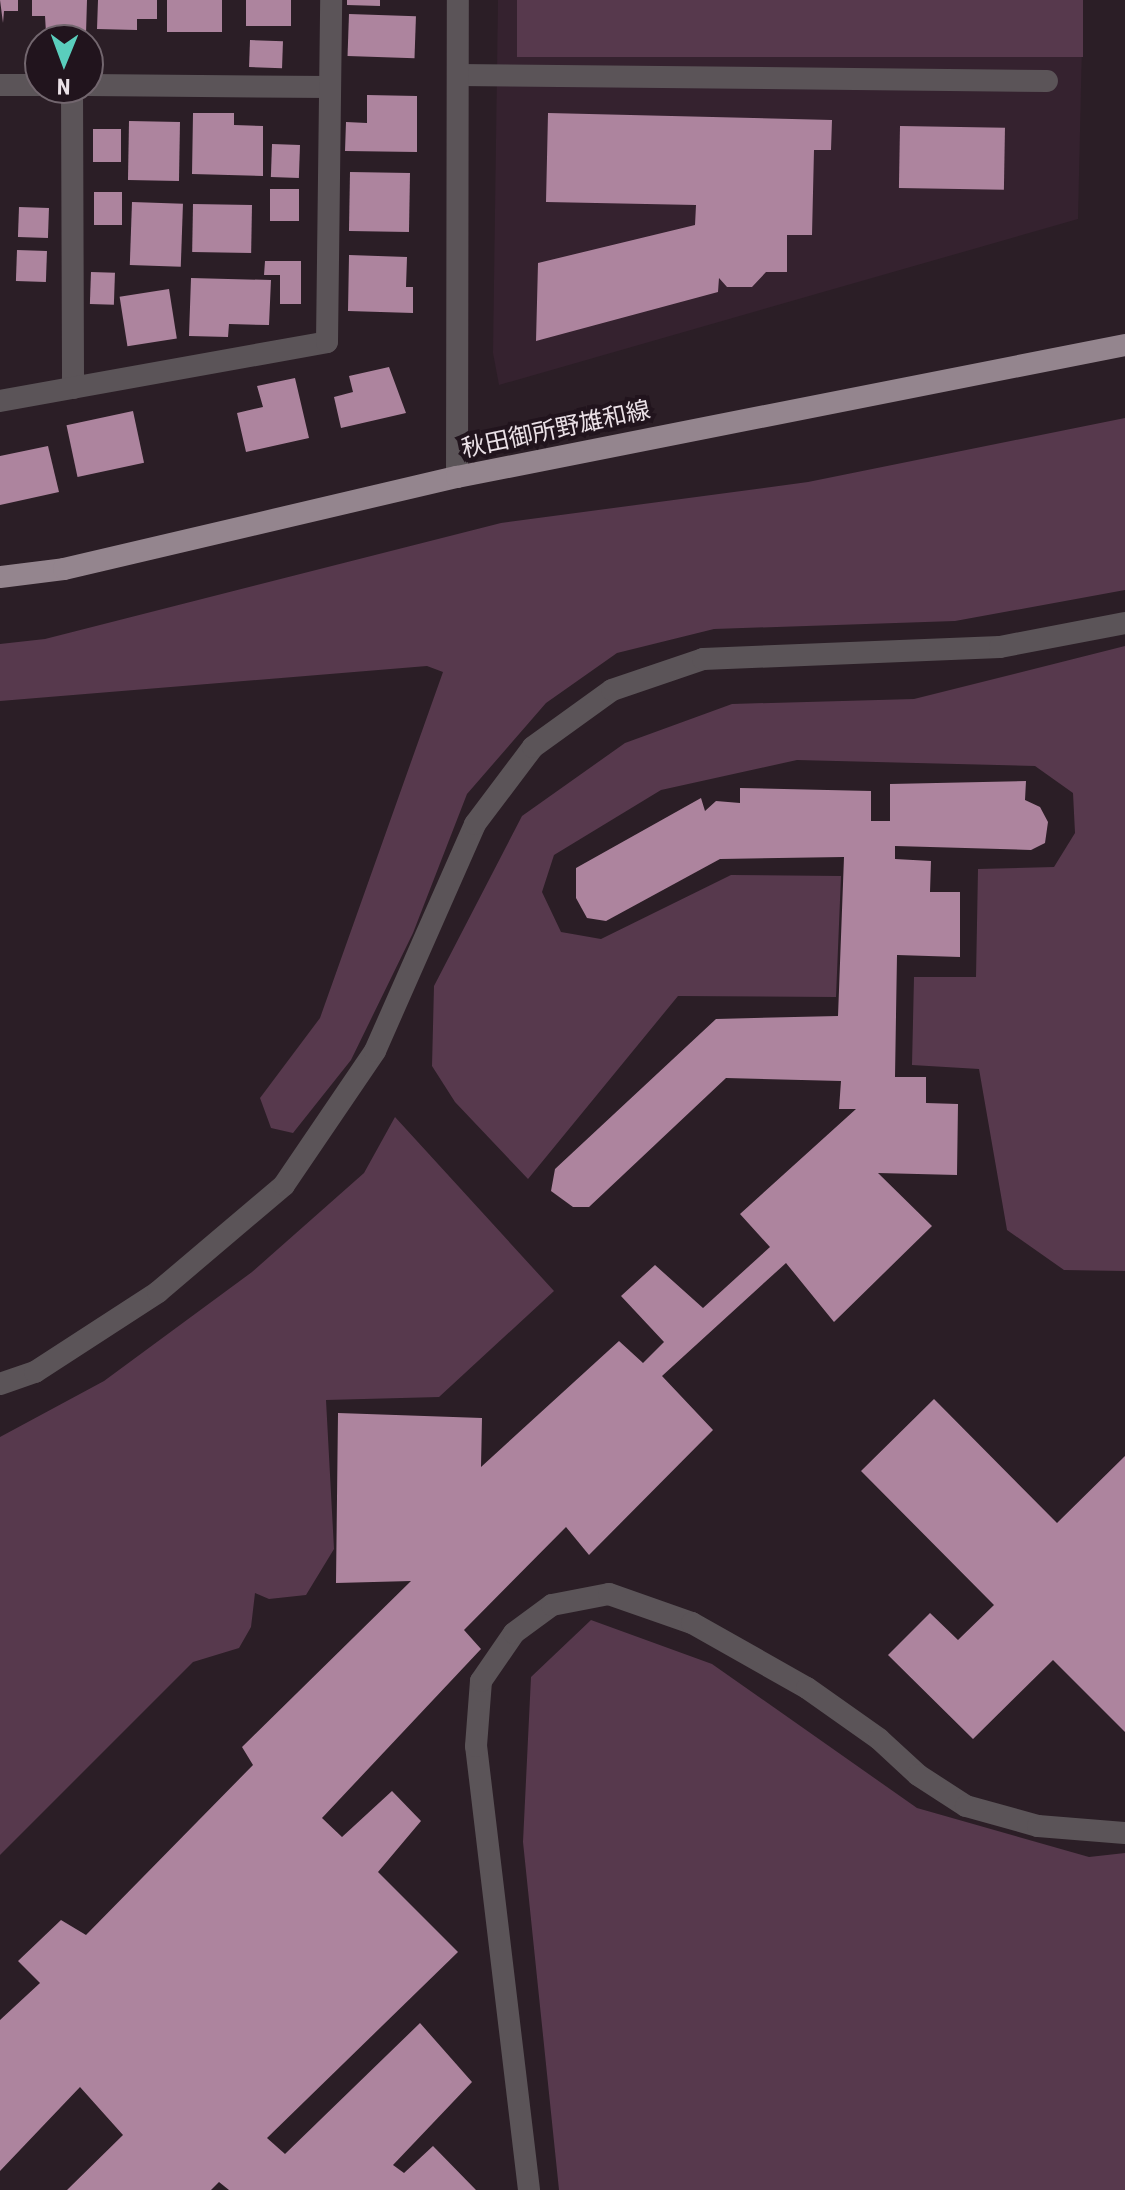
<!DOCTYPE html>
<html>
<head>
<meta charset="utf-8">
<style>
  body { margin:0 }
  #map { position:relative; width:1125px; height:2190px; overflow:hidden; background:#2b1e26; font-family:"Roboto Condensed","Noto Sans JP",sans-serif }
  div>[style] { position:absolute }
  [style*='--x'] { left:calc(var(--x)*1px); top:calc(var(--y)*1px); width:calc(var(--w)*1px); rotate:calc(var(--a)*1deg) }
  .built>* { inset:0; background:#35222f }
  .green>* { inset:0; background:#57394d; transform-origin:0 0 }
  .building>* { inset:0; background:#ad849e; transform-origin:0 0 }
  .minor>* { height:22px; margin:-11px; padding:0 11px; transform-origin:11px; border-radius:11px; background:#5b5458 }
  .tertiary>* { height:22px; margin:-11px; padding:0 11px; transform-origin:11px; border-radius:11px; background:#5b5458 }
  .primary>* { height:22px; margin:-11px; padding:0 11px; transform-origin:11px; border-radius:11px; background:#94858e }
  span { translate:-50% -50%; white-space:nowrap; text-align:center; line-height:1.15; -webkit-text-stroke:8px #21141d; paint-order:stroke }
  .street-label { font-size:24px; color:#ebe1e7 }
  .north { position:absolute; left:24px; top:24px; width:80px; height:80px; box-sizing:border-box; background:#21141d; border:2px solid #72666e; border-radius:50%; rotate:181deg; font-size:22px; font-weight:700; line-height:32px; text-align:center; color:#ebe1e7 }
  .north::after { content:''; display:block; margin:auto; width:28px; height:36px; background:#5acebd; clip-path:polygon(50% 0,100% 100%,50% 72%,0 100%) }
</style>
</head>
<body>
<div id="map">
  <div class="built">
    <div style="clip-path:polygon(498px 0,1083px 0,1078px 219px,499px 385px,493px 353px)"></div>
  </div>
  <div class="green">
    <div style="left:517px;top:0;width:566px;height:57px"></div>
    <div style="clip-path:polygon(1125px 418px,1125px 590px,955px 621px,714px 629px,617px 653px,546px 703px,467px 794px,413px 933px,351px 1060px,293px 1133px,271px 1128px,260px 1098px,320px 1018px,443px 672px,427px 666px,0 701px,0 644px,45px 639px,501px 523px,808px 482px)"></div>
    <div style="clip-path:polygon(1125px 646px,1125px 1271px,1064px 1270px,1007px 1230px,979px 1069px,912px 1065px,914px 977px,976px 977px,978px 869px,1054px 867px,1075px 833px,1073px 793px,1035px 766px,797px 760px,661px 790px,554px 855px,542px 892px,561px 932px,601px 939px,731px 875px,841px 876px,836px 997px,678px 996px,528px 1179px,455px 1102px,432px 1066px,434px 986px,522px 816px,625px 743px,732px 704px,914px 699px)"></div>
    <div style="clip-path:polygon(395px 1117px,554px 1291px,439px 1397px,326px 1400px,334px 1549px,306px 1595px,269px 1599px,255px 1593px,251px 1627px,239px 1648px,193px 1662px,0 1855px,0 1437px,104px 1381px,252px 1272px,364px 1173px)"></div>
    <div style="clip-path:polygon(591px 1620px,712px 1664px,917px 1808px,1089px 1857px,1125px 1853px,1125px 2190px,559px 2190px,523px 1842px,531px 1677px)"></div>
  </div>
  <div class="building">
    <div style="clip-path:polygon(0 0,18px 0,18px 11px,4px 11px,3px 23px)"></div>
    <div style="clip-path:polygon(32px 0,87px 0,86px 34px,46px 33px,45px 16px,32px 16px)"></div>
    <div style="clip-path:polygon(98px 0,157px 0,157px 19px,137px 19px,137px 30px,97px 29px)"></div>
    <div style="left:167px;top:0;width:55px;height:32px"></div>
    <div style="left:246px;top:0;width:45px;height:26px"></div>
    <div style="clip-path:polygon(347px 0,380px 0,380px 6px,347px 5px)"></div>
    <div style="left:349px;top:14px;width:67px;height:42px;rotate:2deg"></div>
    <div style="left:250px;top:40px;width:33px;height:27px;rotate:2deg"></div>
    <div style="clip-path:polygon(367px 95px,417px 96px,417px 152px,345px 151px,346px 122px,367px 123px)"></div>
    <div style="clip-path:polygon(193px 113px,234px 113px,234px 125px,263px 126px,263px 176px,192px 174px)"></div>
    <div style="clip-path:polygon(548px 113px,832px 120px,831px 150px,814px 150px,812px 235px,787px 235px,787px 272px,766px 272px,752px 287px,727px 287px,719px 278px,718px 292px,536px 341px,538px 263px,695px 225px,696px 205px,546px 202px)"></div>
    <div style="left:129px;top:121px;width:51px;height:59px;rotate:1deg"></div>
    <div style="left:900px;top:126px;width:105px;height:62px;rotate:1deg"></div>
    <div style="left:93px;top:129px;width:28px;height:33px"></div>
    <div style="left:300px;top:145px;width:33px;height:28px;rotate:92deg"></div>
    <div style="left:350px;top:172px;width:60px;height:59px;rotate:1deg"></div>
    <div style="left:270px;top:189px;width:29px;height:32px"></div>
    <div style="left:94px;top:192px;width:28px;height:33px"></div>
    <div style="left:132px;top:202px;width:51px;height:63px;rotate:2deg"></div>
    <div style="left:193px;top:204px;width:59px;height:48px;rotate:1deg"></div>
    <div style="left:19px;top:207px;width:30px;height:30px;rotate:2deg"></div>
    <div style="left:17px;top:250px;width:30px;height:31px;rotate:2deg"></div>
    <div style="clip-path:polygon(349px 255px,407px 257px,406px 287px,413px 287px,413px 313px,348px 311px)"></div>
    <div style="clip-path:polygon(265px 261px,301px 261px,301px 304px,280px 304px,280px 275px,264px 275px)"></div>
    <div style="left:91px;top:272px;width:24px;height:32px;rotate:2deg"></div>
    <div style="clip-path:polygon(191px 278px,271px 280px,269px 325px,229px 324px,228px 337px,189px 336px)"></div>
    <div style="left:169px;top:289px;width:50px;height:50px;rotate:81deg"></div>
    <div style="clip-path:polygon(389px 367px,406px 413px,341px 428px,334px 397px,353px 392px,349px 376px)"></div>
    <div style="clip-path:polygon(295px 378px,309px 438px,246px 452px,237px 413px,263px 407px,257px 386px)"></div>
    <div style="left:133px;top:411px;width:53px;height:68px;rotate:78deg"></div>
    <div style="clip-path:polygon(48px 446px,59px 492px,0 505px,0 456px)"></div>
    <div style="clip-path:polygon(1026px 781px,1025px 800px,1040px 807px,1048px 822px,1045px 843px,1031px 850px,895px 846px,895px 859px,931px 861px,930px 892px,960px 892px,960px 957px,897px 955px,895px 1077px,926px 1077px,926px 1103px,958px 1104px,957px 1175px,878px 1173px,932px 1226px,834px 1322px,786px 1263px,662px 1376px,713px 1430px,589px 1555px,566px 1527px,464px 1630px,481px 1649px,322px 1818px,342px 1837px,392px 1791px,421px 1821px,378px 1872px,458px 1952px,267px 2138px,285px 2154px,420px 2023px,472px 2082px,393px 2165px,404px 2173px,433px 2146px,476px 2190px,229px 2190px,219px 2182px,211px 2190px,67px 2190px,123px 2135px,80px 2087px,0 2171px,0 2020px,40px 1983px,18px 1961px,61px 1920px,86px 1935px,253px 1765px,242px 1747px,411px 1581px,336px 1583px,338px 1413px,482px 1418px,481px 1467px,619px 1341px,643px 1363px,664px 1342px,621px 1296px,655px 1265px,703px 1308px,770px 1247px,740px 1214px,856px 1109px,839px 1109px,841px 1081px,726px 1078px,589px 1207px,573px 1207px,551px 1191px,555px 1169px,716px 1019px,838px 1016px,844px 857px,720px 859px,606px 921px,587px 918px,576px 898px,576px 868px,701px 798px,705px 811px,716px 801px,740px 803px,740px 788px,871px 791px,871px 821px,890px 821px,890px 784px)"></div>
    <div style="clip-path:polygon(934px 1399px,1057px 1523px,1125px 1456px,1125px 1732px,1053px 1660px,973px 1739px,888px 1655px,930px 1613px,958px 1640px,994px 1605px,861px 1471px)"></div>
  </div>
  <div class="minor">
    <div style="--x:458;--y:75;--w:589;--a:0.58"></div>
    <div style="--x:0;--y:85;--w:40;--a:0"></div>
    <div style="--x:88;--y:85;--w:242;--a:0.5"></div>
    <div style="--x:72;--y:88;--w:300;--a:89.8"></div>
    <div style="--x:0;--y:401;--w:332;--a:-10.2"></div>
    <div style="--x:327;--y:342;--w:342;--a:-89.3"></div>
    <div style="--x:457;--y:477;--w:477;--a:-89.9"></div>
  </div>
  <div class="tertiary">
    <div style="--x:0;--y:1384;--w:37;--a:-19"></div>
    <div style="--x:35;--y:1372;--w:147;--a:-33"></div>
    <div style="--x:158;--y:1292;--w:165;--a:-40.3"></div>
    <div style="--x:284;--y:1185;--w:162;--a:-55.8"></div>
    <div style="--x:375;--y:1051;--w:248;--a:-66.2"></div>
    <div style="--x:475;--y:824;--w:96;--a:-53"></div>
    <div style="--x:533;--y:747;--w:97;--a:-35.8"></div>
    <div style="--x:612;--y:690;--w:96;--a:-18.8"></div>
    <div style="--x:703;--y:659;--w:297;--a:-2.3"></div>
    <div style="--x:1000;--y:647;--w:127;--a:-10.9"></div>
    <div style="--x:529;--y:2190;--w:447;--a:-96.8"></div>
    <div style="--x:476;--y:1746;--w:65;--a:-85.6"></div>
    <div style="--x:481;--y:1681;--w:58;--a:-55.5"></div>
    <div style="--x:514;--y:1633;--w:47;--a:-36.4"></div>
    <div style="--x:552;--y:1605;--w:58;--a:-10.9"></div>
    <div style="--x:609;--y:1594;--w:88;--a:19.3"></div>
    <div style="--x:692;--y:1623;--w:132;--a:29.5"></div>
    <div style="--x:807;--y:1688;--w:88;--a:35.3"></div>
    <div style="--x:879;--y:1739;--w:53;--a:42.7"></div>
    <div style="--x:918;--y:1775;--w:57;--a:32.9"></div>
    <div style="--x:966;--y:1806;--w:75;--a:15.5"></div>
    <div style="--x:1038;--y:1826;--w:87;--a:4.6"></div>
  </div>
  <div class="primary">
    <div style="--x:0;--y:577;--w:64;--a:-7.1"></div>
    <div style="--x:64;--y:569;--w:404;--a:-13.2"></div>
    <div style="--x:457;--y:477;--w:681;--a:-11.18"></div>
  </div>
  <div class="street-label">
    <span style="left:556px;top:430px;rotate:-12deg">秋田御所野雄和線</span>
  </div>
  <div class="north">N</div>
</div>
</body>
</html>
